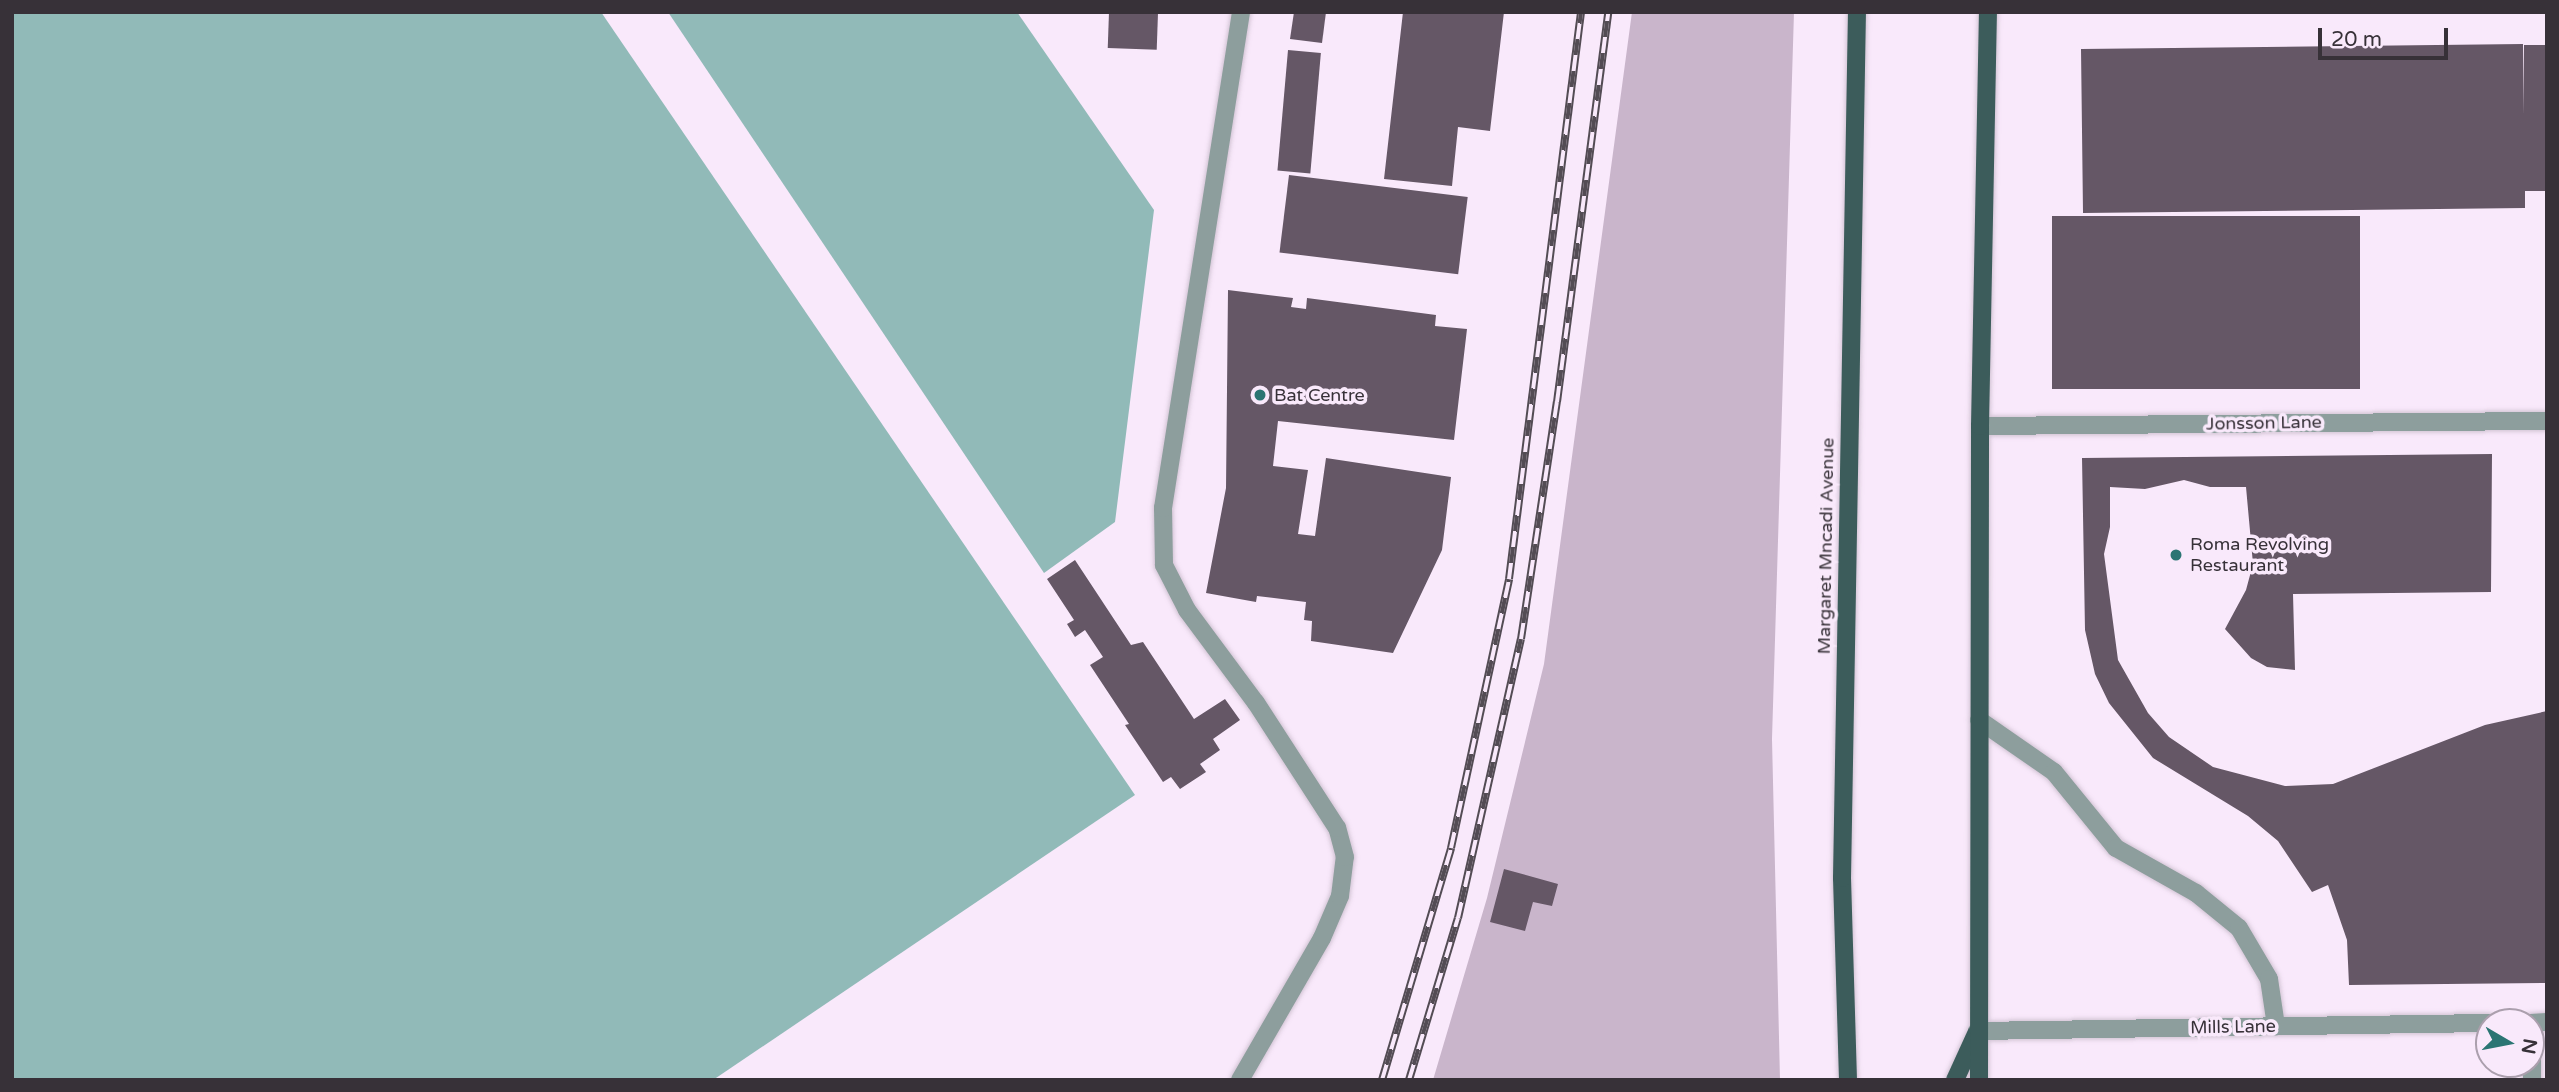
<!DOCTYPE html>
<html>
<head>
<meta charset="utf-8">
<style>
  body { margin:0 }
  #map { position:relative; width:2559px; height:1092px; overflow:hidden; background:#f9e9fb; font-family:"Varela Round",sans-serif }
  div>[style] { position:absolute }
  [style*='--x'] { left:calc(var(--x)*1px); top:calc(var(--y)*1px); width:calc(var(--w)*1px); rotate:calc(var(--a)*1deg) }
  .green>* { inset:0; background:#c9b5cb }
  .water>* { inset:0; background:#91bab8 }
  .building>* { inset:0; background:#655766; transform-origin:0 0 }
  .roads { filter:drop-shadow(0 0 2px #d2c4d4) drop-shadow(0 0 2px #d2c4d4) }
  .lane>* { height:18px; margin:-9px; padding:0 9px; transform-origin:9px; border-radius:9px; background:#8d9e9d }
  .street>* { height:18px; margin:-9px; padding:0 9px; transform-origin:9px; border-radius:9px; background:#8d9e9d }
  .primary>* { height:18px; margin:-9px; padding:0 9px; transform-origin:9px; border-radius:9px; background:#3c5c5b }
  .rail>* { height:8px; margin-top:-4px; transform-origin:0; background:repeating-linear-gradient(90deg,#f9e9fb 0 16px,#534c54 0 32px); box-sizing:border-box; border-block:2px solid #534c54 }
  .dots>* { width:19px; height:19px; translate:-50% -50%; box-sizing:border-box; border:4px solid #f9e9fb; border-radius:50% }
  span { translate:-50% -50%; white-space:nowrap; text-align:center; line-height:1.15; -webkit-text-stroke:7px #f9e9fb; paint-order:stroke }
  .poi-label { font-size:18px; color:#373138 }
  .left { translate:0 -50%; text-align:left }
  .street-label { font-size:18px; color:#373138 }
  .frame { position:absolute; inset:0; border:14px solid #373138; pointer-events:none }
  .north { position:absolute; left:2475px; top:1008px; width:70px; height:70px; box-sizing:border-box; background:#f9e9fb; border:2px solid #ab9fad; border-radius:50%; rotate:100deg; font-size:19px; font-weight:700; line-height:28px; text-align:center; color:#373138 }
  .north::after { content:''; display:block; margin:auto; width:24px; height:32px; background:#2b7573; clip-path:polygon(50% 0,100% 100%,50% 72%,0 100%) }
  .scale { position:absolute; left:2318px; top:28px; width:130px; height:32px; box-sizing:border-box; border:4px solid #373138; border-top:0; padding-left:9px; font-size:21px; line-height:24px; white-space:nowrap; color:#373138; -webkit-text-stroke:5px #f9e9fb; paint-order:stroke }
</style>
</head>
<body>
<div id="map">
  <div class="green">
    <div style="clip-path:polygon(1632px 12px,1794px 12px,1772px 739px,1780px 1080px,1433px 1080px,1487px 898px,1544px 664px)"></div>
  </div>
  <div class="water">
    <div style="clip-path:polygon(12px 12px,601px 12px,1135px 795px,713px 1080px,12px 1080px)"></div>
    <div style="clip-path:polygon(668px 12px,1017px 12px,1154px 210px,1115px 522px,1044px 573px)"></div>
  </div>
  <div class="building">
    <div style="left:1109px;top:12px;width:49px;height:36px;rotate:2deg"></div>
    <div style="clip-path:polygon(1294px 12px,1326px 12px,1322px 43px,1290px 39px)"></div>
    <div style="clip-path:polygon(1403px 12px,1504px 12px,1490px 131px,1458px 127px,1452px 186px,1384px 179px)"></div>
    <div style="clip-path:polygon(2523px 44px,2524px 115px,2524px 45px,2547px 45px,2547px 191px,2525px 191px,2525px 208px,2083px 213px,2081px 49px)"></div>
    <div style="left:1288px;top:50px;width:33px;height:121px;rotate:5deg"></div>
    <div style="left:1289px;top:175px;width:180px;height:78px;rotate:7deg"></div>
    <div style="left:2052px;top:216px;width:308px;height:173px"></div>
    <div style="clip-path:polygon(1228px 290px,1293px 298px,1291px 307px,1306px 309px,1307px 298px,1436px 315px,1435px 326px,1467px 329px,1454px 440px,1278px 421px,1273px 466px,1308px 470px,1298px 534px,1315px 536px,1326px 458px,1451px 477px,1442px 550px,1393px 653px,1311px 641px,1312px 621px,1304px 620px,1306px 602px,1257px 596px,1256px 602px,1206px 593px,1226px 488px)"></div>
    <div style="clip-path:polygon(2492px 454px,2491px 592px,2293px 594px,2295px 670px,2267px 667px,2251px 658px,2225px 629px,2246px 590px,2253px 564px,2246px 487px,2210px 487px,2184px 480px,2145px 489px,2110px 487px,2110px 527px,2104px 554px,2118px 660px,2148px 713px,2169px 737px,2213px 767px,2285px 786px,2333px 784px,2485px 725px,2547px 711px,2547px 983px,2349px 985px,2347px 940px,2328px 885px,2312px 892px,2278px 841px,2248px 816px,2153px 758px,2109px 703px,2095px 674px,2085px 630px,2082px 458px)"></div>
    <div style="clip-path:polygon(1075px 560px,1131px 645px,1143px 642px,1194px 719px,1225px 699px,1240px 720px,1213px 739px,1220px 750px,1200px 764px,1206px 772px,1180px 789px,1171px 777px,1163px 782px,1125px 725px,1129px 724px,1090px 665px,1103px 657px,1085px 630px,1075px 637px,1067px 624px,1074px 620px,1047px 579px)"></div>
    <div style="clip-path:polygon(1504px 869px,1558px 884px,1552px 906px,1533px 902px,1525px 931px,1490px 922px)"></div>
  </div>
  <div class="roads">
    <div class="lane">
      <div style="--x:1979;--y:720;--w:91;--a:34.7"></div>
      <div style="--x:2054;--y:772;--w:98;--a:50.8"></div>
      <div style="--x:2116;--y:848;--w:92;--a:29.4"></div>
      <div style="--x:2196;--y:893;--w:55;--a:39.1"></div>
      <div style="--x:2239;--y:928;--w:59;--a:59.5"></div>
      <div style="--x:2269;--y:979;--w:48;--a:81.5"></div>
      <div style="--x:2532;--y:1023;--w:57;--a:90"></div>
    </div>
    <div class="street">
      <div style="--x:1980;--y:426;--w:567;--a:-0.51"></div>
      <div style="--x:2531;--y:1023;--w:16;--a:-4"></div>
      <div style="--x:1977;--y:1031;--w:512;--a:-0.9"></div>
      <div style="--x:1240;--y:1080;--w:164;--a:-60"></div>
      <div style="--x:1322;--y:938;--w:46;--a:-66.8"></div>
      <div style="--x:1340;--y:896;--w:39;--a:-83"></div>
      <div style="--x:1345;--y:857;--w:30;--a:-105"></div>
      <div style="--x:1337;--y:828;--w:149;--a:-122.9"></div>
      <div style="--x:1256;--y:703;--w:116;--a:-126.6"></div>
      <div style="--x:1187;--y:610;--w:51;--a:-117.1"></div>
      <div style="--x:1164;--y:565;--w:57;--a:-91"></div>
      <div style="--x:1163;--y:508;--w:502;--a:-81.06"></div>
    </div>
    <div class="primary">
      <div style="--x:1848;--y:1080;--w:202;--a:-91.7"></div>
      <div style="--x:1842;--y:878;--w:866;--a:-89.01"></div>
      <div style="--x:1955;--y:1080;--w:51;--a:-65.5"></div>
      <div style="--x:1979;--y:1080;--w:654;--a:-89.91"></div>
      <div style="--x:1980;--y:426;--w:414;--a:-88.9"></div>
    </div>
  </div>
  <div class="rail">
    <div style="--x:1382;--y:1080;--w:242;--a:-73.4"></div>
    <div style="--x:1451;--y:848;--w:275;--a:-77.8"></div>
    <div style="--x:1509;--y:579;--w:572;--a:-82.76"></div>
    <div style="--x:1409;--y:1080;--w:169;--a:-73.2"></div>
    <div style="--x:1458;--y:918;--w:286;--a:-77.3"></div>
    <div style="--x:1521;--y:639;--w:240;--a:-81.4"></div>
    <div style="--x:1557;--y:402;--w:393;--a:-82.5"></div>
  </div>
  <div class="dots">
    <div style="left:1260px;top:395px;background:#2b7573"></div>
    <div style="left:2176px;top:555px;background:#2b7573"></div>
  </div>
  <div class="poi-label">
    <span class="left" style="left:1274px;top:395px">Bat Centre</span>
    <span class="left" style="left:2190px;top:555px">Roma Revolving<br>Restaurant</span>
  </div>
  <div class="street-label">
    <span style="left:2264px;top:423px;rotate:-1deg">Jonsson Lane</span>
    <span style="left:1826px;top:546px;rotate:-89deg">Margaret Mncadi Avenue</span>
    <span style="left:2233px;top:1027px;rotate:-1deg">Mills Lane</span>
  </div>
  <div class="frame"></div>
  <div class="north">N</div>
  <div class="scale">20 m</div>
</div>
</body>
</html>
